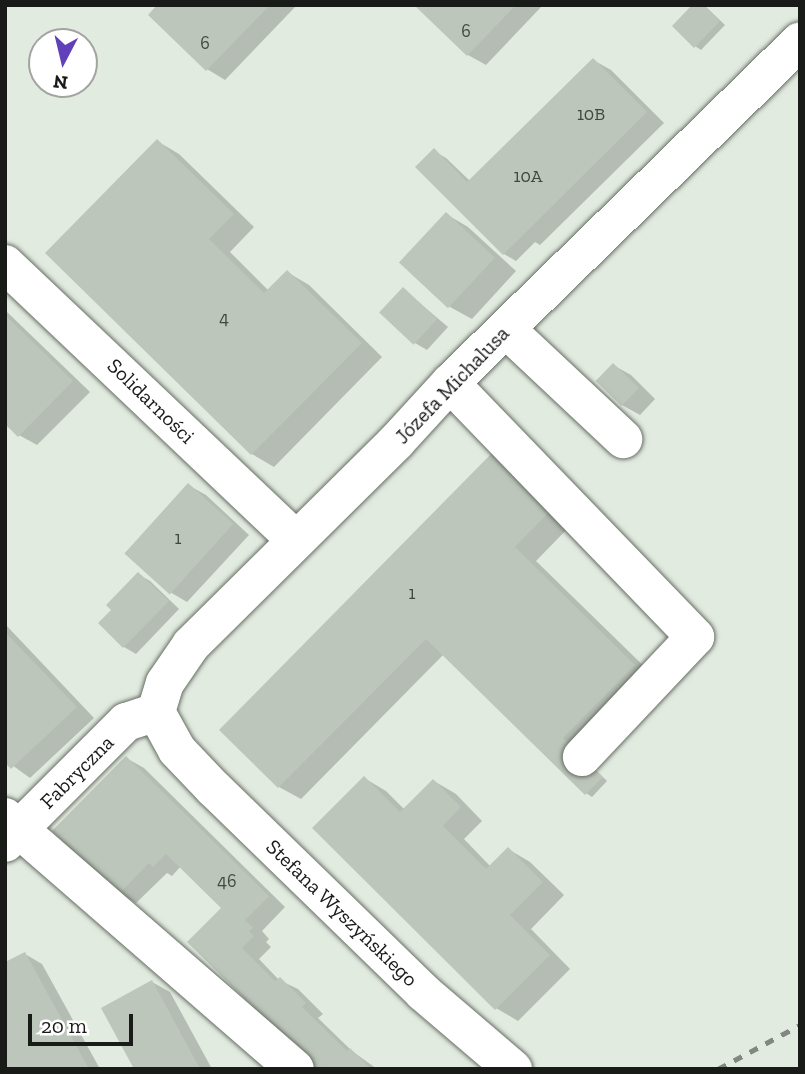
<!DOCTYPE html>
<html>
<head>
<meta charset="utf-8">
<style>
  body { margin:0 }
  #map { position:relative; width:805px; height:1074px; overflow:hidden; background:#e2ebe0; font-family:"Zilla Slab",serif }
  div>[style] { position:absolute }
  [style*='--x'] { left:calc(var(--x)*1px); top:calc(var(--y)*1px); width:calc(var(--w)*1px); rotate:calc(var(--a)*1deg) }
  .shadow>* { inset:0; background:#0003 }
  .building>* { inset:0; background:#bdc6bb; transform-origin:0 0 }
  .roads { filter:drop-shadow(0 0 2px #676e65) drop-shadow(0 0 2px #676e65) }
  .minor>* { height:38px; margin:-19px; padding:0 19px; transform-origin:19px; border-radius:19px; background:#fff }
  .rail>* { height:5px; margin-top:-2.5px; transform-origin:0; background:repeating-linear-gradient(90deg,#828881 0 9px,transparent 0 18px) }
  span { translate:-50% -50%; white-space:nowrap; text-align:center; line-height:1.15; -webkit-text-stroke:5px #fff; paint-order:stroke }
  .number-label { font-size:18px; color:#414640 }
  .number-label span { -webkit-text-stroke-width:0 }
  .street-label { font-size:21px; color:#181b17 }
  .frame { position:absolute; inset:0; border:7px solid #181b17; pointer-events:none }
  .north { position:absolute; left:28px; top:28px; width:70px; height:70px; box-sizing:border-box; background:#fff; border:2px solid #a3a4a2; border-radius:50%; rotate:187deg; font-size:19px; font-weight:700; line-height:28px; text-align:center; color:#181b17 }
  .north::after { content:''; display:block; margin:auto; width:24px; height:32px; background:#6141ba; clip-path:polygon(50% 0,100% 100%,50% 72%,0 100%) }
  .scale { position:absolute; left:28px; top:1014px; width:105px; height:32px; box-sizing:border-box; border:4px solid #181b17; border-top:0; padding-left:9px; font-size:21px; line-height:24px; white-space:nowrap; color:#181b17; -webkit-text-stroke:5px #fff; paint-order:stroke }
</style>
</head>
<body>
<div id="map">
  <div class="shadow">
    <div style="clip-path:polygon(160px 5px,297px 5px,225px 80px,207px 69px)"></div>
    <div style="clip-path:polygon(417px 5px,543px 5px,486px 65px,468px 55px)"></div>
    <div style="clip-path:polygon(694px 5px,704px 5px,725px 25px,701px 50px,695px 46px)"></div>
    <div style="clip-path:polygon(593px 60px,611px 70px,664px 123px,540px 245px,535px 242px,516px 261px,504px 254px,434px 151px,446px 158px,470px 181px)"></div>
    <div style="clip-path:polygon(157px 141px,179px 154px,254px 227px,230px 252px,269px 291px,287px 272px,309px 285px,382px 357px,274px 467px,252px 454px,47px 253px)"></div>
    <div style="clip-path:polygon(446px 214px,468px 227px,516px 271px,472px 319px,450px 307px)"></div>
    <div style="clip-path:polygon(403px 289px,448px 327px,427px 350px,415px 343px)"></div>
    <div style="clip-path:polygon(5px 310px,90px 392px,37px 445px,19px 435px,5px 422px)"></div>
    <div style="clip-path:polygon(613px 365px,631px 375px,655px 399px,640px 415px,622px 405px)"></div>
    <div style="clip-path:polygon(493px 454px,573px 523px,536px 561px,656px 678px,580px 755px,607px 781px,592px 797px,586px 793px,444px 654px,301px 799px,279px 787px,222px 730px)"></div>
    <div style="clip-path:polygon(188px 485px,206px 495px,249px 535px,187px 602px,170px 592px)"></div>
    <div style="clip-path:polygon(138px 574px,150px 581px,179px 609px,136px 654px,124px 647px,113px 610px)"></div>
    <div style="clip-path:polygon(5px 624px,94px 718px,30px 778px,5px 760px)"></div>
    <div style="clip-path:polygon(126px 758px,144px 768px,285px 907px,262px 931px,269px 939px,266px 942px,271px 947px,259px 959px,279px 980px,298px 989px,323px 1014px,318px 1018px,352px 1051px,377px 1069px,319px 1069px,190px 942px,224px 908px,181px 866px,172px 876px,167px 873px,136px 903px,119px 893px)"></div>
    <div style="clip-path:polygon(364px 778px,386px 791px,405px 810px,434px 781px,456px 794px,482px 821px,464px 839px,491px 867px,508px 849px,530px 862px,564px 895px,531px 929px,570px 969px,518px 1021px,496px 1008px)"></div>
    <div style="clip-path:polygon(25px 954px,42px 964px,100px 1069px,5px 1069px)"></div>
    <div style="clip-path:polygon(152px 982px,170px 992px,212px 1069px,136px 1069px)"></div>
  </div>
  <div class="building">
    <div style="clip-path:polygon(157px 5px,270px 5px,206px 71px,148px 15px)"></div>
    <div style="clip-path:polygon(414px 5px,516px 5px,467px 56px)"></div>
    <div style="clip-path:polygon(692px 5px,704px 5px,720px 21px,694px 48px,672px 26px)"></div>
    <div style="clip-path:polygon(593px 58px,647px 112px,503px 255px,415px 167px,434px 148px,467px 182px)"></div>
    <div style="clip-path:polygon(157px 139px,234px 214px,209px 239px,264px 293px,287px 270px,362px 343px,251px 455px,45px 253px)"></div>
    <div style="left:446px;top:212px;width:67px;height:69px;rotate:43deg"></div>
    <div style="left:403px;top:287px;width:47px;height:35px;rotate:43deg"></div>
    <div style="clip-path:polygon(5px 315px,73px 381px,18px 437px,5px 424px)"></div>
    <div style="left:613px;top:363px;width:36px;height:25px;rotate:44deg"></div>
    <div style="clip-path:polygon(493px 452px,552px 509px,515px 547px,635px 665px,563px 738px,603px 777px,585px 795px,426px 639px,278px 788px,219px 730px)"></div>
    <div style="left:188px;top:483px;width:61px;height:95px;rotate:42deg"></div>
    <div style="clip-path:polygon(138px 572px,169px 601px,123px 648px,98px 623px,111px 610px,106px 605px)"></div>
    <div style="clip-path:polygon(5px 632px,77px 707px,11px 769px,5px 763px)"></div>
    <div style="clip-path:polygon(126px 756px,269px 896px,245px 920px,253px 928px,249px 931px,254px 936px,242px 948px,275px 981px,280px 977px,306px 1003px,302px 1007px,347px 1051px,350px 1048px,371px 1069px,316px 1069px,187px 942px,221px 908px,166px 854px,153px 867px,149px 863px,118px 895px,52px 831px)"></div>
    <div style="clip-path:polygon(364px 776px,400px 812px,433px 779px,461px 807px,443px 826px,486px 869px,508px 847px,543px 882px,510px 915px,550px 955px,495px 1010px,312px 828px)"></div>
    <div style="clip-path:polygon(25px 952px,89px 1069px,5px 1069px,5px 962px)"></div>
    <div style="clip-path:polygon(152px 980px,198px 1065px,201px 1069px,134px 1069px,101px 1008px)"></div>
  </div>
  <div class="roads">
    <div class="minor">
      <div style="--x:5;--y:264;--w:401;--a:43.5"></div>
      <div style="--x:506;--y:329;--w:161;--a:43.2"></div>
      <div style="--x:450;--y:383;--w:353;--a:46"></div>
      <div style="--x:695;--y:637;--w:165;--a:133.3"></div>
      <div style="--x:5;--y:817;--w:384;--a:41"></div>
      <div style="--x:5;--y:843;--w:171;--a:-45"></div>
      <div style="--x:126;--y:722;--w:32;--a:-18"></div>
      <div style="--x:513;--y:1069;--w:118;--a:-139.5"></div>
      <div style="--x:423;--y:992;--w:291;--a:-135.8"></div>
      <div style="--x:214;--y:789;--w:54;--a:-133.5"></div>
      <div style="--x:177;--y:750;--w:43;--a:-118.9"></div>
      <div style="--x:156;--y:712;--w:30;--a:-73"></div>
      <div style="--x:165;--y:683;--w:46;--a:-55.6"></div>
      <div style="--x:191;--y:645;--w:289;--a:-44.7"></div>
      <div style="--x:396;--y:442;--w:80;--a:-47.5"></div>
      <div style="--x:450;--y:383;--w:489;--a:-44.3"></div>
    </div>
  </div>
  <div class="rail">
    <div style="--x:718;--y:1069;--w:93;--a:-28.2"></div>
  </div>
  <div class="number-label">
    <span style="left:466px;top:31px">6</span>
    <span style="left:205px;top:43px">6</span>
    <span style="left:591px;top:114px">10B</span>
    <span style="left:528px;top:176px">10A</span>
    <span style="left:224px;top:318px">4</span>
    <span style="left:178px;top:538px">1</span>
    <span style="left:412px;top:593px">1</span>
    <span style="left:227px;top:881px">46</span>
  </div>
  <div class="street-label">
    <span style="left:452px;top:385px;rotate:-46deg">Józefa Michalusa</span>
    <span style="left:151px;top:401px;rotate:44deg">Solidarności</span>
    <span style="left:77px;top:772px;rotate:-45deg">Fabryczna</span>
    <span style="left:342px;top:913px;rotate:44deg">Stefana Wyszyńskiego</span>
  </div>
  <div class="frame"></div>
  <div class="north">N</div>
  <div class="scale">20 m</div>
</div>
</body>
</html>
